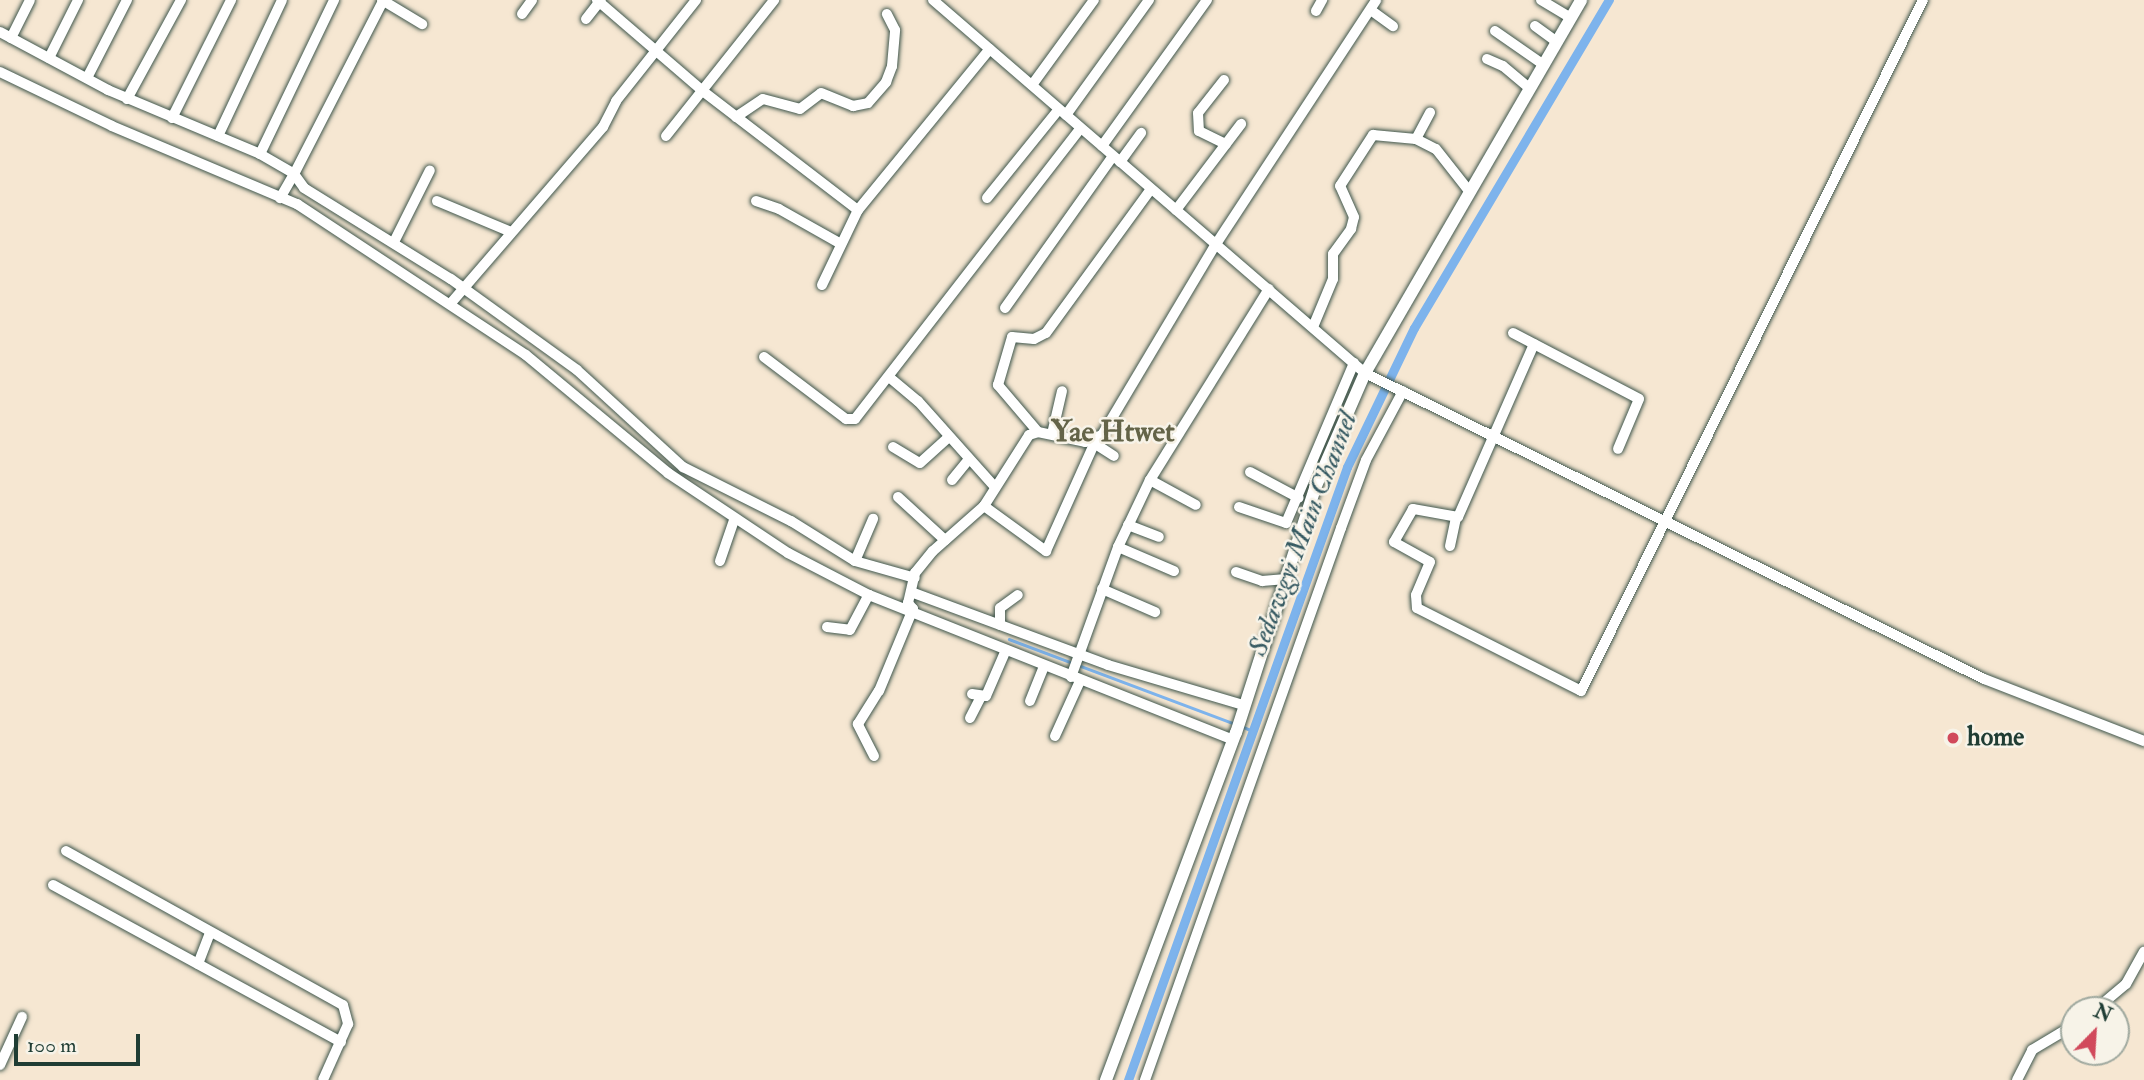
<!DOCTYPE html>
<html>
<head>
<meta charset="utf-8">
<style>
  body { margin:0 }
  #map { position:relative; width:2144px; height:1080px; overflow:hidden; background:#f6e7d2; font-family:"IM FELL Double Pica",serif }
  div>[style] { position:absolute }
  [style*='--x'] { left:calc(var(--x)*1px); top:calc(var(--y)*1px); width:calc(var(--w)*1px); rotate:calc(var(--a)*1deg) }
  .stream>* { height:2.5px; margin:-1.25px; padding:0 1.25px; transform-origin:1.25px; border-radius:1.25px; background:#7db3ec }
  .canal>* { height:9px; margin:-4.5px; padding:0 4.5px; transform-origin:4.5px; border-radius:4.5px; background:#7db3ec }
  .roads { filter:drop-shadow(0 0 2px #3f564c) drop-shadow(0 0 2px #3f564c) }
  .minor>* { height:10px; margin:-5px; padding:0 5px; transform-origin:5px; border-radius:5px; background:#fff }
  .tertiary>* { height:12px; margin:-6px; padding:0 6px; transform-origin:6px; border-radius:6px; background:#fff }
  .dots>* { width:19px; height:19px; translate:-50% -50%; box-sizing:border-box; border:4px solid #f7f3e8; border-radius:50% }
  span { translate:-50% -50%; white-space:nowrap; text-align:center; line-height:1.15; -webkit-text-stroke:5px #f7f3e8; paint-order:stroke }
  .poi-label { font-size:26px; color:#1f3d34; font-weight:700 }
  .left { translate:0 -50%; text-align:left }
  .water-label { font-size:28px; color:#365a62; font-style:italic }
  .quarter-label { font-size:30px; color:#646448; font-weight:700 }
  .north { position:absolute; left:2060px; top:996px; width:70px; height:70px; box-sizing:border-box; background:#f7f3e8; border:2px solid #a1aaa0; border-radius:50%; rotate:24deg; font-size:19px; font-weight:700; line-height:28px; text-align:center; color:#1f3d34 }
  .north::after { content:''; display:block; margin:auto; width:24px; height:32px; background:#d1495b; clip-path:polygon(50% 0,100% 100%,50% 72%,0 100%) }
  .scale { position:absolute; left:14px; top:1034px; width:126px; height:32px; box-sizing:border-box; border:4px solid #1f3d34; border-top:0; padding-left:9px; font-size:21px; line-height:24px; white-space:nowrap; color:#1f3d34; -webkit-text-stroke:5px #f7f3e8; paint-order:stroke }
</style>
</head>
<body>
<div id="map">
  <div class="stream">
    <div style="--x:1009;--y:639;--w:241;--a:20.6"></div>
    <div style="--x:1241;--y:726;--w:13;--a:23"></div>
  </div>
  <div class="canal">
    <div style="--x:1128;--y:1080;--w:651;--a:-70.34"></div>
    <div style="--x:1347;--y:467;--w:154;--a:-64.3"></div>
    <div style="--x:1414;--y:328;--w:382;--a:-59.3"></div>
  </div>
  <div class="roads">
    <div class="minor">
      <div style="--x:382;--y:0;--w:47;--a:31"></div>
      <div style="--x:597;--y:0;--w:141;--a:40.7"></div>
      <div style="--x:704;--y:92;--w:194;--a:37.5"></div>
      <div style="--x:858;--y:210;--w:208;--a:-50.7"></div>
      <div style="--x:933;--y:0;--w:571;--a:40.81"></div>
      <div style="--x:1365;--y:373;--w:691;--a:26.31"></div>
      <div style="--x:1984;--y:679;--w:172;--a:21.2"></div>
      <div style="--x:1541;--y:0;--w:35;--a:31"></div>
      <div style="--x:383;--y:1;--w:195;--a:117.2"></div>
      <div style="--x:294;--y:174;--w:17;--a:54"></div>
      <div style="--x:304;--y:188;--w:173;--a:31.8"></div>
      <div style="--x:451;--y:279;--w:155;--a:35.8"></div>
      <div style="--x:577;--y:370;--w:144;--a:42.5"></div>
      <div style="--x:683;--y:467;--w:121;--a:26.6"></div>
      <div style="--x:791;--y:521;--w:75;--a:32"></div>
      <div style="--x:855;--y:561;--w:62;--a:15.8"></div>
      <div style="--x:1316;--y:11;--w:13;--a:-61"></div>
      <div style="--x:1372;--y:11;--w:26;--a:36"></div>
      <div style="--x:522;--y:14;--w:17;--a:-54"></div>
      <div style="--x:586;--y:19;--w:24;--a:-52"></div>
      <div style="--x:1535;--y:26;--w:27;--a:36"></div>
      <div style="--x:1495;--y:31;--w:60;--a:34.8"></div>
      <div style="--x:0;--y:32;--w:123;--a:28.2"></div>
      <div style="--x:108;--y:90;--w:165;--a:22.8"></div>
      <div style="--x:260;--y:154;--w:39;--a:30"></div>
      <div style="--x:294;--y:174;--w:28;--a:120"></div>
      <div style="--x:11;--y:38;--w:42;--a:-63.4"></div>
      <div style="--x:49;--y:58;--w:65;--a:-63.4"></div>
      <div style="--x:1487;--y:59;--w:17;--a:24"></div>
      <div style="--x:1503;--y:66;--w:35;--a:40"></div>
      <div style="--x:0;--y:72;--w:124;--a:25.7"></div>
      <div style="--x:112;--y:126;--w:201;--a:22.9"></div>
      <div style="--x:297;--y:204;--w:274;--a:33.4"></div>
      <div style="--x:526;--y:355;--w:185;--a:39.7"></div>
      <div style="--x:668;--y:473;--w:144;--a:33.7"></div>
      <div style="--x:788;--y:553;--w:91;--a:27.4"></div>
      <div style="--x:869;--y:595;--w:392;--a:21.7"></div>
      <div style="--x:87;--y:78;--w:88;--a:-62.9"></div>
      <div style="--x:1224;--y:80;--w:42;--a:128.2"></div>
      <div style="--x:1198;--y:113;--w:18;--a:87"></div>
      <div style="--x:1199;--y:131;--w:30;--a:26"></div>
      <div style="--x:1032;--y:85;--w:105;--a:-53.9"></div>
      <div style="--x:127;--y:99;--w:113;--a:-61.4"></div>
      <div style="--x:1066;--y:115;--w:142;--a:-54.2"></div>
      <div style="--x:736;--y:117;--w:32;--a:-34"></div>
      <div style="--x:763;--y:99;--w:38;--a:15"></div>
      <div style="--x:800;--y:109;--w:26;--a:-37"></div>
      <div style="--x:821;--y:93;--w:35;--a:22"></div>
      <div style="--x:853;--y:106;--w:15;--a:-11"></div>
      <div style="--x:868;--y:103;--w:28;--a:-49"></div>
      <div style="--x:886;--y:82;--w:17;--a:-69"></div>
      <div style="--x:892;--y:66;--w:36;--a:-85"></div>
      <div style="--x:895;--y:30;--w:18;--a:-117"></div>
      <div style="--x:172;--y:118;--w:132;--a:-63.4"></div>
      <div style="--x:218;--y:136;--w:150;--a:-64.8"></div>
      <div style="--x:666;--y:136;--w:174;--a:-51.5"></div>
      <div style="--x:1416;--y:139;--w:30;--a:-62"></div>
      <div style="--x:1102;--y:146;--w:180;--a:-54.3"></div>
      <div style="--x:260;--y:154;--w:171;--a:-64.3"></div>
      <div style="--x:1120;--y:162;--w:36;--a:-54"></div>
      <div style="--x:987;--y:198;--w:114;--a:-51"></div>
      <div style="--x:437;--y:201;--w:80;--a:22.7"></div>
      <div style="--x:756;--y:201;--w:24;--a:19"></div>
      <div style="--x:779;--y:209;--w:71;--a:29.4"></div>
      <div style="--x:1176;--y:210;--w:108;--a:-52.9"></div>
      <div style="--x:394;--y:242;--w:80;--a:-63.4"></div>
      <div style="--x:822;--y:285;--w:83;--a:-64.4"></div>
      <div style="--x:451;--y:303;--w:233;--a:-49.2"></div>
      <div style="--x:603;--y:127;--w:29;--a:-63"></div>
      <div style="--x:616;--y:101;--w:129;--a:-51.6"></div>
      <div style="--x:1005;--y:308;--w:186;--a:-54.6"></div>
      <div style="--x:1313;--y:327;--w:52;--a:-67.4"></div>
      <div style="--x:1333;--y:279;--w:25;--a:-90"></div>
      <div style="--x:1333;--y:254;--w:31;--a:-54"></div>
      <div style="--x:1351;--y:229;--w:12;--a:-76"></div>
      <div style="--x:1354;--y:217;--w:34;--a:-114"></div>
      <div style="--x:1340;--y:186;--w:61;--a:-57.1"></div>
      <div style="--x:1373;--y:135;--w:43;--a:5.3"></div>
      <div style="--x:1416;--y:139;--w:22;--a:27"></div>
      <div style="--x:1436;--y:149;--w:53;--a:51.8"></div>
      <div style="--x:1513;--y:333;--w:142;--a:27.6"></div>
      <div style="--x:1639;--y:399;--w:54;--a:112.8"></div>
      <div style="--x:1534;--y:344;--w:189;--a:113.7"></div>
      <div style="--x:1458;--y:517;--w:46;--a:-169.9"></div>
      <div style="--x:1413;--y:509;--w:38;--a:120"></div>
      <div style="--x:1394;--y:542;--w:41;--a:29.1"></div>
      <div style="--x:1430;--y:562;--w:36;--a:113"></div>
      <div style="--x:1416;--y:595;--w:13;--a:86"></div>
      <div style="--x:1417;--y:608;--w:184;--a:26.8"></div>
      <div style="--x:1581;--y:691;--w:771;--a:-63.67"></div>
      <div style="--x:764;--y:357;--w:103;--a:37.1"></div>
      <div style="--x:846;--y:419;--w:9;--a:0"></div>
      <div style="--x:855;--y:419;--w:368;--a:-52.2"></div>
      <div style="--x:889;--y:377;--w:38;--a:40"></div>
      <div style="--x:918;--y:401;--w:115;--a:48.2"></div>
      <div style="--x:1038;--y:432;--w:62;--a:-130.4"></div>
      <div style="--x:998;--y:385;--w:50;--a:-73.7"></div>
      <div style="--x:1012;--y:337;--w:22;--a:5"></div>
      <div style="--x:1034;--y:339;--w:13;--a:-27"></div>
      <div style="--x:1046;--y:333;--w:178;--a:-53.9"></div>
      <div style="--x:1052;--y:434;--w:44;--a:-76.9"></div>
      <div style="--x:1097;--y:445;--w:20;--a:33"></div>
      <div style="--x:893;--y:447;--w:31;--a:31"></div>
      <div style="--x:920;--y:463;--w:38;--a:-42"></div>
      <div style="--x:1250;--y:472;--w:55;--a:28"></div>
      <div style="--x:952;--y:480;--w:26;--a:-51"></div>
      <div style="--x:1150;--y:480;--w:52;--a:28.5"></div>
      <div style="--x:898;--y:497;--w:64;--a:42.5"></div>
      <div style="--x:984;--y:506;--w:77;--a:36"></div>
      <div style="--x:1046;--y:551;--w:122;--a:-65.8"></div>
      <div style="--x:1239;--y:507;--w:50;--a:18.8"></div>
      <div style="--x:1286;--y:523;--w:174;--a:-67"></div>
      <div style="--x:1128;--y:525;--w:33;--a:21"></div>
      <div style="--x:1450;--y:546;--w:29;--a:-78"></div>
      <div style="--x:1118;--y:547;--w:61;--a:23.2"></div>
      <div style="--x:720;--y:561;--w:43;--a:-71.1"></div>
      <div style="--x:855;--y:561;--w:46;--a:-66.8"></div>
      <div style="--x:1236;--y:572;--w:28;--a:19"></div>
      <div style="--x:1262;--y:581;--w:21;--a:-5"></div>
      <div style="--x:1102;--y:589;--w:58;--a:23.5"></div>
      <div style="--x:911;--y:592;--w:210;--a:20.3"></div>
      <div style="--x:1108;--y:665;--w:141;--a:16.5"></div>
      <div style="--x:1000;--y:625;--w:17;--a:-90"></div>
      <div style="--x:1000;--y:608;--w:22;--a:-36"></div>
      <div style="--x:827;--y:627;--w:23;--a:7"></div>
      <div style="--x:850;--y:630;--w:40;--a:-62"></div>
      <div style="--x:1071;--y:677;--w:138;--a:-70.1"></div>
      <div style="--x:1118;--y:547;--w:74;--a:-64.5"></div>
      <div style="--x:1150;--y:480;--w:225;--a:-58.1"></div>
      <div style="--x:972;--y:694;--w:14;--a:8"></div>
      <div style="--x:986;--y:696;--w:48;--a:-66.6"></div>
      <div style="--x:1030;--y:701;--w:37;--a:-68"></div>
      <div style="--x:970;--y:718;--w:22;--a:-63"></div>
      <div style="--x:1055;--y:736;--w:60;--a:-65.6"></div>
      <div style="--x:874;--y:756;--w:36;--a:-117"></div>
      <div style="--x:858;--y:724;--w:39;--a:-58"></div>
      <div style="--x:879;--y:691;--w:89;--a:-67.5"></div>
      <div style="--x:913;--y:609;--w:8;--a:-130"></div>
      <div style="--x:908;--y:603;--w:31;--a:-77"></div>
      <div style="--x:915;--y:573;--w:28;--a:-51"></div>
      <div style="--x:933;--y:551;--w:68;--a:-41.4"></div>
      <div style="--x:984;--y:506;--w:84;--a:-57.6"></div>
      <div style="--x:1029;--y:435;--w:9;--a:-18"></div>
      <div style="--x:1038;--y:432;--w:48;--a:12"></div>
      <div style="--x:1085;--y:442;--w:18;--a:-22"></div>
      <div style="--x:1102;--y:435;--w:222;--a:-59.2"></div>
      <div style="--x:1216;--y:244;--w:292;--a:-56.7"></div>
      <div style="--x:66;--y:851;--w:317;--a:29.1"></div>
      <div style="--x:343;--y:1005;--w:20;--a:75"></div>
      <div style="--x:348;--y:1024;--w:61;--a:114.1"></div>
      <div style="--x:53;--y:885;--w:328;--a:28.6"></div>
      <div style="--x:198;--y:964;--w:33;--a:-69"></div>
      <div style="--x:2095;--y:1010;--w:40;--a:-40"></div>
      <div style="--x:2126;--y:984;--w:37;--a:-61"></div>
      <div style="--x:0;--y:1065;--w:53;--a:-65.4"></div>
      <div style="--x:1145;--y:1080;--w:586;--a:-70.45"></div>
      <div style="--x:1341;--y:528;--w:72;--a:-69.8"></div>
      <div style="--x:1366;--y:460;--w:78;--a:-61.8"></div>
      <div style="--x:2017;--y:1080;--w:34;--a:-63"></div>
      <div style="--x:2032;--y:1050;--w:49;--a:-30.8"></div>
    </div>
    <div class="tertiary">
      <div style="--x:1106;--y:1080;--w:371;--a:-69.5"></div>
      <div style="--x:1236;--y:733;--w:257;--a:-72.1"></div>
      <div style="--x:1315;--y:488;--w:125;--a:-66.5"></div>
      <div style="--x:1365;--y:373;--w:431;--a:-59.9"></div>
    </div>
  </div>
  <div class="dots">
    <div style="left:1953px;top:738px;background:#d1495b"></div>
  </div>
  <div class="poi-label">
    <span class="left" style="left:1967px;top:738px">home</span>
  </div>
  <div class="water-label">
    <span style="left:1303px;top:534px;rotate:-69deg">Sedawgyi Main Channel</span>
  </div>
  <div class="quarter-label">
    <span style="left:1113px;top:432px">Yae Htwet</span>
  </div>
  <div class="north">N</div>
  <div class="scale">100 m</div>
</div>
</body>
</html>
